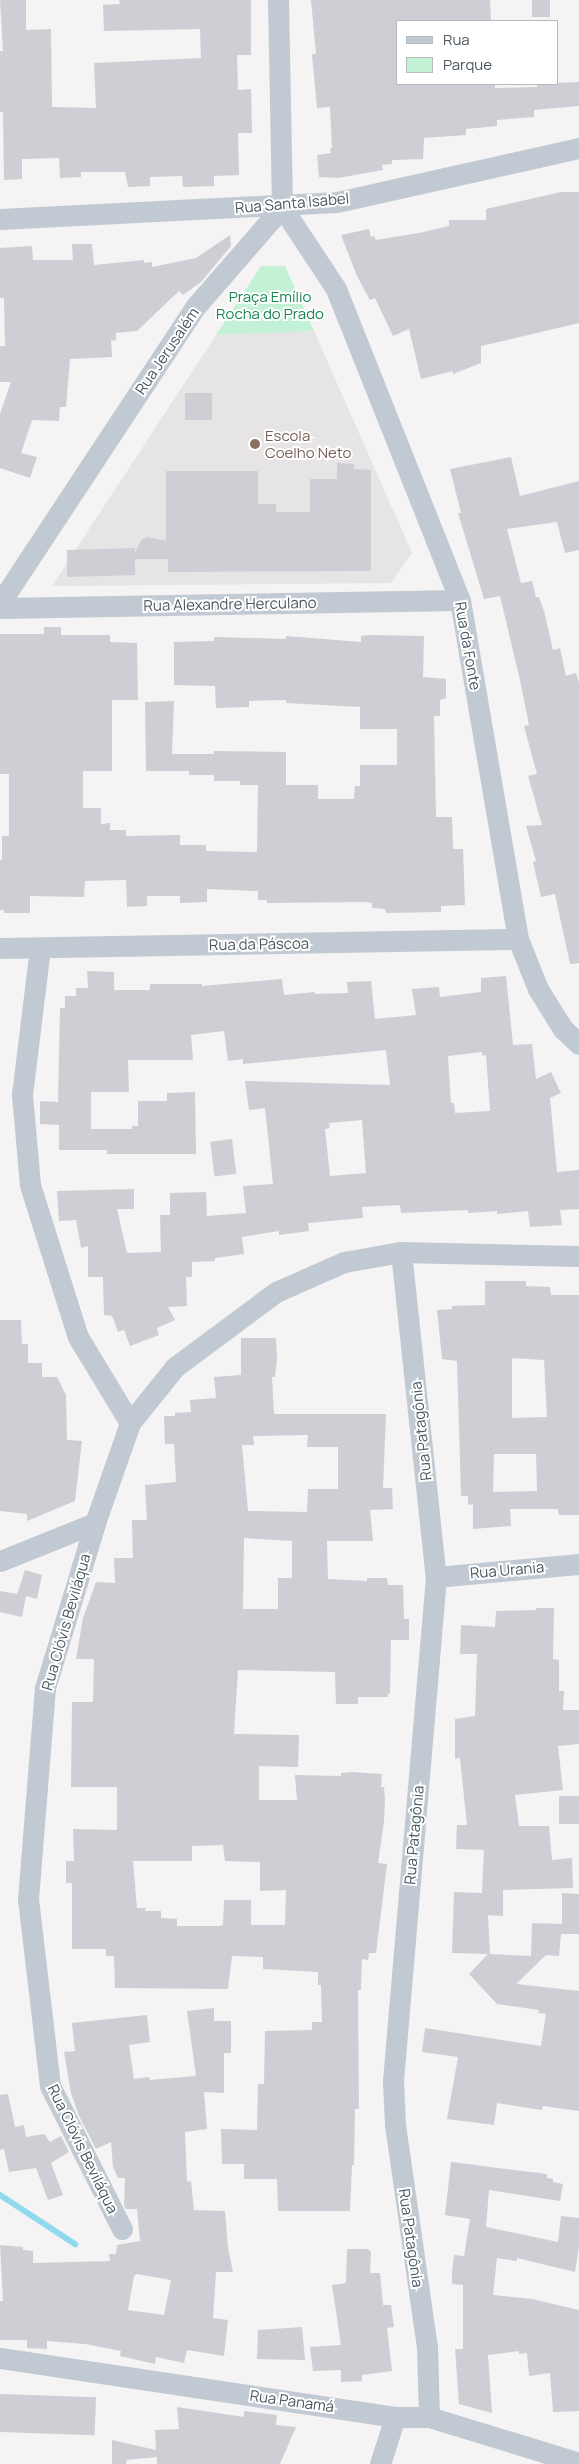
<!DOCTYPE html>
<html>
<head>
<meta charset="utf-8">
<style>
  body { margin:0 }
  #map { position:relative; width:579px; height:2464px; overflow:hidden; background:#f5f3f3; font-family:Manrope,sans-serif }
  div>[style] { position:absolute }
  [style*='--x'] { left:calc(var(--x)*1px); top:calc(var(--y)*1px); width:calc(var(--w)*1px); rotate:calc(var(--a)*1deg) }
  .education>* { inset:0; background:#e6e4e5 }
  .green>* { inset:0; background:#c3f1d5 }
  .stream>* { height:6px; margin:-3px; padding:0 3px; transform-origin:3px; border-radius:3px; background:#90daee }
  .building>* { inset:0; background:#cdcfd5; transform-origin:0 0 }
  .minor>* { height:21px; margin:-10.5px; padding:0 10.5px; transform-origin:10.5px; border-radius:10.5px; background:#c1cad2 }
  .dots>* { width:14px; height:14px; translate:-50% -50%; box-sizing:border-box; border:2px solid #fff; border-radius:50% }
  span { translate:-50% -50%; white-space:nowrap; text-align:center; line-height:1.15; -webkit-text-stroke:4px #fff; paint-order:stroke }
  .street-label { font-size:15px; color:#4a5661 }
  .park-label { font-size:15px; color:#17864f }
  .education-label { font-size:15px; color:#785e54 }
  .left { translate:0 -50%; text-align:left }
  .legend { position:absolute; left:396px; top:20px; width:162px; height:65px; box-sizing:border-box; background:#fff; border:1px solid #b7bbc0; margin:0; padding:6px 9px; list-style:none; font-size:15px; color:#4a5661 }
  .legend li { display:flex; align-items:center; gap:10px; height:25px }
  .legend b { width:25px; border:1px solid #b7bbc0 }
</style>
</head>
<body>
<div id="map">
  <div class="education">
    <div style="clip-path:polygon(314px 331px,412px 553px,391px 583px,52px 586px,216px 335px)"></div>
  </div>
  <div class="green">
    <div style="clip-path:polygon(261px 266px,285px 266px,314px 331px,216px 335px)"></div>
  </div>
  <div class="stream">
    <div style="--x:0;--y:2195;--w:90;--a:33.2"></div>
  </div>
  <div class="building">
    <div style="clip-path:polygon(0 0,26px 0,26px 30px,51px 29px,52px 107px,96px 108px,94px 63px,201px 58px,200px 29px,104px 31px,103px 5px,120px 4px,119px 0,251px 0,251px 55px,237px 55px,238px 90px,251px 89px,252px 133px,238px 133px,239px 175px,214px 176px,214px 186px,183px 187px,182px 176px,150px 177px,150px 186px,128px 187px,125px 172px,81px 172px,81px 177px,60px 178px,59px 158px,22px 159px,22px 179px,4px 180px,3px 112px,0 112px,0 51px,3px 51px)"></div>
    <div style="clip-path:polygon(311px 0,490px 0,491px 20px,398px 21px,398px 84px,495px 84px,495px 88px,537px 87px,537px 84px,579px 82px,579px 106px,534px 110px,534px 117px,497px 120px,497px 126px,466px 129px,466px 135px,424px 138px,423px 159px,392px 160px,392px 164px,382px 165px,383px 170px,338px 178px,319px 177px,317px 155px,331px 153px,330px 148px,332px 148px,330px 107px,317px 108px,312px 54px,316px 54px)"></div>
    <div style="left:532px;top:0;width:18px;height:17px"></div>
    <div style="clip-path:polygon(561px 192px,579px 192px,579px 323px,481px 346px,481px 363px,453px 374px,453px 371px,421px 379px,409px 329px,393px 336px,375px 298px,370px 300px,357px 276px,341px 235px,369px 229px,371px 237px,374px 236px,376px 240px,419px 233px,449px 226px,449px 220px,486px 220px,486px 209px)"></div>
    <div style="clip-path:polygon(230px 235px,231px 246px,201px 282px,183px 295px,179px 291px,137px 331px,116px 333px,116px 340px,111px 341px,112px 357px,70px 359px,66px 407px,60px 407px,59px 421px,32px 420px,21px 453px,37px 457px,30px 478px,0 468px,0 414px,11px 382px,0 382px,0 346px,5px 346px,4px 298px,0 298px,0 248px,32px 246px,33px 260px,73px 260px,72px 244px,92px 244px,94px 265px,144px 260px,144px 263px,152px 262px,152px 267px,196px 258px)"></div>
    <div style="left:185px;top:393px;width:27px;height:27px"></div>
    <div style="clip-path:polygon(511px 457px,520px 496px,579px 481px,579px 550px,565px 553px,557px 522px,507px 529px,521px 583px,532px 581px,536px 597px,539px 597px,544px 611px,553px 650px,560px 648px,566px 676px,576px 673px,579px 683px,579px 963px,570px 964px,555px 894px,541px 897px,533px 862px,536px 861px,526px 826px,542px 825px,528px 776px,537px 774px,524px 726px,529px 725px,520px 680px,500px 596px,484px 599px,458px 513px,461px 513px,450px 469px)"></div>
    <div style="clip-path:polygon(337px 463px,354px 464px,354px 469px,371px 470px,371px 571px,168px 572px,168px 559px,135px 559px,135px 575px,67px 577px,67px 550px,135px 548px,135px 553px,141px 540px,148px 537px,166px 541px,166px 471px,258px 471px,258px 504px,276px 504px,276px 512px,310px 512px,310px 479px,337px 479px)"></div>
    <div style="clip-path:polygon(44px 627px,61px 627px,61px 635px,110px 635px,110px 642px,137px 643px,138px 700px,112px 700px,112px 771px,83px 771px,83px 808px,101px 808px,101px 824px,110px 823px,110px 830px,126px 830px,126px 836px,180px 835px,180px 845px,206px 845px,206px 851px,257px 852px,258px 785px,240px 785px,240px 781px,214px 781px,214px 775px,189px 775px,189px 771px,146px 771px,145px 702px,174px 701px,172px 754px,214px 754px,214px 751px,286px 752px,286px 785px,318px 785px,318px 799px,354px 799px,355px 786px,360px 786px,360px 765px,397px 765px,397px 729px,360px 729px,360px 707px,286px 703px,286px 700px,249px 701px,249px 707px,216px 708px,215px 686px,174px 685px,174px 642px,214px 641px,214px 637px,286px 639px,286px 636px,361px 642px,361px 636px,369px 635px,424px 636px,423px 677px,446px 679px,446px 698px,440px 700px,440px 716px,434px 716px,436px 817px,452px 817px,453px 849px,463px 849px,465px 905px,441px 906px,441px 912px,386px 913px,385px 909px,372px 908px,372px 903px,365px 902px,267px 903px,267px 900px,258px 900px,258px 891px,207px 889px,207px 902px,180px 903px,180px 896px,147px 896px,147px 906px,127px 907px,126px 880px,85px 881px,84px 897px,30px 896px,30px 913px,4px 913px,4px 910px,0 910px,0 860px,2px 860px,2px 836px,9px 836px,9px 774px,0 774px,0 634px,44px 634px)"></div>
    <div style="clip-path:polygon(evenodd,87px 971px,114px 972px,114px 990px,150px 990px,150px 984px,202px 984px,202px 986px,282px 979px,284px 995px,315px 992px,315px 994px,348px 993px,347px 982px,371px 981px,375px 1019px,416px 1015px,412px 989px,439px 987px,440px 997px,481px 992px,481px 978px,506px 976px,513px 1045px,532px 1044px,536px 1079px,551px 1072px,561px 1093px,550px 1098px,557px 1172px,579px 1170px,579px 1209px,560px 1210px,562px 1225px,530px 1227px,528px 1211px,497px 1214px,497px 1211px,468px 1213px,468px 1210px,401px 1213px,400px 1205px,362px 1207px,363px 1218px,308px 1223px,309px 1231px,279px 1235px,279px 1231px,242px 1237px,244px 1254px,215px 1258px,215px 1261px,192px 1262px,192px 1277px,186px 1277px,187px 1306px,168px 1307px,175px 1320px,157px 1328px,159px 1335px,130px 1346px,124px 1330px,118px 1332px,112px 1316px,104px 1315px,103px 1277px,88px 1277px,88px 1246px,81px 1248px,76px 1220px,59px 1221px,57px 1191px,134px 1189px,134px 1209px,117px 1209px,127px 1253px,161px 1252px,160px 1215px,170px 1215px,170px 1193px,206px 1192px,207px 1216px,246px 1213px,243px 1186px,273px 1184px,265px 1108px,249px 1110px,245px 1081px,390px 1085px,386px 1050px,243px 1064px,243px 1059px,228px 1061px,224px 1031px,191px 1035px,193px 1060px,128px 1060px,129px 1092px,91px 1092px,91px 1129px,132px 1129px,132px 1126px,138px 1126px,138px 1101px,167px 1101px,167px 1093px,195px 1092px,196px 1154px,107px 1154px,107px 1150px,59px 1150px,59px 1125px,40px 1124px,40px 1101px,58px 1102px,60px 1008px,65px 1008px,65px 996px,76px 996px,76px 988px,88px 988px,87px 971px,482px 1052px,482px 1056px,486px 1055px,490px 1111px,455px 1113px,454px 1103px,451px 1103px,448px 1056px,482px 1052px,87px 971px,362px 1120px,366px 1173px,330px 1176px,325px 1129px,330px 1128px,329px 1123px,362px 1120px)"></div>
    <div style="left:232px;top:1139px;width:35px;height:22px;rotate:83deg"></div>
    <div style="clip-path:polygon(evenodd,485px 1281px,526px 1281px,526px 1286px,550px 1287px,551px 1295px,579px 1295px,579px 1515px,559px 1515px,558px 1509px,510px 1509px,511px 1526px,473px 1529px,473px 1504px,468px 1505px,468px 1496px,461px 1496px,457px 1361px,442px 1359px,437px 1310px,452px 1309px,452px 1306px,485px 1305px,485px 1281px,512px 1358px,544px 1360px,547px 1417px,512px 1418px,512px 1358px,485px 1281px,494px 1454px,536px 1454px,537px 1491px,493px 1492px,494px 1454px)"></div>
    <div style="clip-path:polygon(0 1320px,21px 1320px,22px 1344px,28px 1344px,28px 1363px,42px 1363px,42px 1377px,57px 1377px,66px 1395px,67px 1440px,82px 1441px,75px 1501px,27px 1521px,27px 1514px,0 1511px)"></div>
    <div style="clip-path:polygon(evenodd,241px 1338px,276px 1338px,277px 1360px,275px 1377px,272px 1377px,274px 1414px,386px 1414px,383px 1488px,392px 1488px,393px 1509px,370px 1510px,373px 1541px,327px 1541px,328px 1579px,367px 1581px,367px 1578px,387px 1578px,388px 1585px,403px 1585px,404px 1619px,409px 1619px,409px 1640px,391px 1640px,390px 1694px,388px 1693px,388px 1697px,358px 1697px,358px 1704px,336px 1704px,335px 1672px,238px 1670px,234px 1734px,299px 1735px,298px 1767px,259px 1766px,259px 1800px,297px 1800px,295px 1775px,341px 1776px,341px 1773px,352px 1772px,382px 1774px,381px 1787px,384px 1787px,385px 1800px,384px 1821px,378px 1863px,387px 1864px,376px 1953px,369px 1953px,368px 1960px,362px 1959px,361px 1990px,358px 1990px,359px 2109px,355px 2109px,354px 2165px,352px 2165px,350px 2211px,278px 2211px,277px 2179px,244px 2179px,244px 2164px,222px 2164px,221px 2129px,257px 2130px,258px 2084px,264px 2084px,265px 2031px,312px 2030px,312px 2022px,322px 2022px,321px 1985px,318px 1985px,318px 1972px,263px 1969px,263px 1957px,232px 1956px,228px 1989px,115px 1988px,114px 1956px,106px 1956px,106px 1949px,72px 1949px,72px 1883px,66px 1883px,66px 1861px,74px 1861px,73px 1829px,117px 1830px,117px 1787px,71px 1787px,72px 1702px,93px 1702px,94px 1659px,76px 1659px,83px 1618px,96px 1582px,115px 1583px,114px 1558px,133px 1558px,132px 1520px,147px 1520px,145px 1485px,176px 1482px,174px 1444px,165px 1444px,164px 1416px,175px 1416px,175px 1413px,191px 1412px,190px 1400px,216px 1398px,214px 1377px,241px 1375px,241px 1338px,308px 1435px,307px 1447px,338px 1447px,338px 1489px,308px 1489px,307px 1512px,248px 1511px,242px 1445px,254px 1445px,253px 1436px,308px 1435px,241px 1338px,244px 1538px,292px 1541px,292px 1578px,278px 1578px,278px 1609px,243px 1609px,244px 1538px,241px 1338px,223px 1845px,225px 1861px,260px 1862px,260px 1891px,286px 1890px,285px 1925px,251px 1925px,251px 1900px,224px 1900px,223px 1925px,219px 1926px,177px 1926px,177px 1919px,161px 1918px,161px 1911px,145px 1911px,146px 1908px,137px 1908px,133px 1861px,192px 1861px,192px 1846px,223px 1845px)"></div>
    <div style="clip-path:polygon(25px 1570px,42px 1575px,37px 1599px,26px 1596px,22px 1617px,0 1612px,0 1591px,17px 1594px)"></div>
    <div style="clip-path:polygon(536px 1608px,554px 1608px,553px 1659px,559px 1660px,559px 1691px,564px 1691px,563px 1710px,579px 1710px,579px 1744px,558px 1746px,563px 1790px,515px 1795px,519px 1826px,549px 1826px,552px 1860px,572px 1858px,573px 1888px,503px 1890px,503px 1916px,488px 1915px,490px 1954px,531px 1956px,532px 1923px,562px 1924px,562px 1893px,579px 1894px,579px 1934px,561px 1934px,559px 1956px,546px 1955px,516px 1984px,579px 1991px,579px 2111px,543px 2106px,542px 2110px,497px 2103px,494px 2125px,447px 2119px,458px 2057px,422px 2052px,425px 2028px,541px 2046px,546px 2014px,538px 2013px,539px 2010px,497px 2004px,469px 1974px,488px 1954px,452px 1953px,454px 1892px,482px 1893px,484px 1850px,456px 1849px,457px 1825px,467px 1825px,460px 1758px,455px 1759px,455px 1719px,475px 1716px,477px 1654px,460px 1654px,461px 1625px,495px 1627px,496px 1611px,536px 1610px)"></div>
    <div style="left:559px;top:1796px;width:20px;height:28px"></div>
    <div style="clip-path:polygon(evenodd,214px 2008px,214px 2021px,231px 2021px,231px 2053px,224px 2053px,224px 2093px,204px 2092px,207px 2129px,185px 2132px,187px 2182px,191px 2181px,194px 2210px,225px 2211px,228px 2248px,233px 2272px,216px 2272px,213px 2318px,228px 2320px,224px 2356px,187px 2350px,184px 2363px,156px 2357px,155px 2364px,120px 2356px,121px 2351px,85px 2344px,47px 2341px,47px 2349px,27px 2348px,27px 2340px,0 2340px,0 2301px,3px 2301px,0 2245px,23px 2247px,23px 2250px,33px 2251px,33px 2263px,110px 2261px,109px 2254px,116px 2254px,117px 2245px,140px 2241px,137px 2209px,126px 2209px,124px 2206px,125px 2178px,118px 2178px,113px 2167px,111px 2142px,96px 2149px,79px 2116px,71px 2093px,64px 2052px,75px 2051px,72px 2023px,147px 2015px,150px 2042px,129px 2045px,134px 2079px,149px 2077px,150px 2080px,196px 2076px,187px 2011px,214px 2008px,137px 2274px,171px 2280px,164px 2315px,128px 2310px,134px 2276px,137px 2274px)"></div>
    <div style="clip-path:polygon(8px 2094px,15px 2127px,24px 2125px,26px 2137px,44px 2134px,50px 2142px,61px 2136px,69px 2152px,51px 2163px,63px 2195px,48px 2200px,36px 2168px,9px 2172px,4px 2149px,0 2150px,0 2095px)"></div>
    <div style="clip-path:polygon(451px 2162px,547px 2174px,547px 2178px,553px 2179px,553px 2182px,563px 2184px,560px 2201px,489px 2190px,486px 2227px,558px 2242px,561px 2216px,579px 2218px,579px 2246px,575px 2272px,517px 2258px,517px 2261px,497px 2258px,493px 2295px,532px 2299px,579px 2310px,579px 2411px,553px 2412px,550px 2373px,529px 2376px,527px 2353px,519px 2354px,519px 2351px,488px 2355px,492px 2413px,459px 2404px,455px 2349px,463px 2349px,463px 2285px,452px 2284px,452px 2273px,454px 2255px,464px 2256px,470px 2219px,445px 2215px)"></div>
    <div style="clip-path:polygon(347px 2249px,368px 2249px,371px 2252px,370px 2273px,380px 2273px,383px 2305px,391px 2305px,394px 2327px,387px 2328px,392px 2371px,362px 2375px,362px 2381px,341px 2382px,341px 2370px,313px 2371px,310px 2347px,341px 2345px,332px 2285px,346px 2283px)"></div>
    <div style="clip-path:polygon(302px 2327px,305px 2360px,257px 2359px,258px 2330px)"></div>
    <div style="left:0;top:2394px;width:96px;height:38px;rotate:2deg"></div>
    <div style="clip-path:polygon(177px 2407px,244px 2417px,244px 2411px,277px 2415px,276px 2425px,296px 2427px,280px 2464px,157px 2464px,157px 2457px,127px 2460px,126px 2464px,112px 2464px,112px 2440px,156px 2450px,155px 2430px,179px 2429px)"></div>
  </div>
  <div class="minor">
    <div style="--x:282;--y:207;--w:98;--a:56.6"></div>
    <div style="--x:336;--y:289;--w:335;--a:68.3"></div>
    <div style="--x:460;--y:600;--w:344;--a:80.3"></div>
    <div style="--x:518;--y:939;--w:54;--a:68.2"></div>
    <div style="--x:538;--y:989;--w:47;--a:58"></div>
    <div style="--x:563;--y:1029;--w:22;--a:43"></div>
    <div style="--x:0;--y:219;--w:337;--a:-2.9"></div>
    <div style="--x:337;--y:202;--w:248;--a:-12.6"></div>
    <div style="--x:0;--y:603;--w:356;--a:-56.6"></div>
    <div style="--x:196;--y:306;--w:131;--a:-49"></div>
    <div style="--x:282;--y:207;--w:207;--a:-91.1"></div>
    <div style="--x:0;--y:608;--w:460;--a:-1"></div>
    <div style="--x:0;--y:948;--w:518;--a:-1"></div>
    <div style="--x:40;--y:948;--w:148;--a:97"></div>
    <div style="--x:22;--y:1095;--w:90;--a:84.9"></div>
    <div style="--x:30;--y:1185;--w:159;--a:72.5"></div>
    <div style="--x:78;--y:1337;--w:100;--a:58.8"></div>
    <div style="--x:401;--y:1252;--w:327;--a:83.9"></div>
    <div style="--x:436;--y:1577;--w:506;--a:94.88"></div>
    <div style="--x:393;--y:2081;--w:44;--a:87.4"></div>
    <div style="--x:395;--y:2125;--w:224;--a:81.8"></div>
    <div style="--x:427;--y:2347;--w:70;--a:88.4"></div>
    <div style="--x:0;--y:1561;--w:102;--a:-21.8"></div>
    <div style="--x:436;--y:1577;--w:144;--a:-5.2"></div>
    <div style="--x:122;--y:2229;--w:160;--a:-116.7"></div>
    <div style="--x:50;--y:2086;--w:188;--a:-96.7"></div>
    <div style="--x:28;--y:1899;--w:212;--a:-85.4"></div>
    <div style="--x:45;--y:1688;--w:172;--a:-73.1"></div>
    <div style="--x:95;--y:1523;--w:106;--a:-70.7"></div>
    <div style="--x:130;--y:1423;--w:72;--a:-51.2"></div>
    <div style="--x:175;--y:1367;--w:126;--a:-36.6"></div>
    <div style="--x:276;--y:1292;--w:74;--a:-23.8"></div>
    <div style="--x:344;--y:1262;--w:58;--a:-10"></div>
    <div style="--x:401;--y:1252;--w:178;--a:1.3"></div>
    <div style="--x:0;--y:2358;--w:399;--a:8.5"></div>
    <div style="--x:395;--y:2417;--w:34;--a:0"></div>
    <div style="--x:429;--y:2417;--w:157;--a:17"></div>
    <div style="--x:380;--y:2464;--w:49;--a:-72.3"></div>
  </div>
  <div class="dots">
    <div style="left:255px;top:444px;background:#8d6e63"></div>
  </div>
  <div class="street-label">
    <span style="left:292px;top:203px;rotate:-5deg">Rua Santa Isabel</span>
    <span style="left:167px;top:351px;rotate:-56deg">Rua Jerusalém</span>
    <span style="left:230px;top:604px;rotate:-1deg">Rua Alexandre Herculano</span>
    <span style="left:468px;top:646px;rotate:80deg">Rua da Fonte</span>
    <span style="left:259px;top:944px;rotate:-1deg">Rua da Páscoa</span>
    <span style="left:421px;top:1431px;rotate:-96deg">Rua Patagônia</span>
    <span style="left:507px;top:1570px;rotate:-5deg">Rua Urania</span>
    <span style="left:66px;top:1622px;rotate:-74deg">Rua Clóvis Beviláqua</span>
    <span style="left:414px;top:1835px;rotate:-85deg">Rua Patagônia</span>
    <span style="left:83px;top:2149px;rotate:64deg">Rua Clóvis Beviláqua</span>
    <span style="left:411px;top:2238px;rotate:82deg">Rua Patagônia</span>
    <span style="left:292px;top:2401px;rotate:8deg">Rua Panamá</span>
  </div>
  <div class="park-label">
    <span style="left:270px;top:305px">Praça Emílio<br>Rocha do Prado</span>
  </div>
  <div class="education-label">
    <span class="left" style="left:265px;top:444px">Escola<br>Coelho Neto</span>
  </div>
  <ul class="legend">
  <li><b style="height:6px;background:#c1cad2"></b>Rua</li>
  <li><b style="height:14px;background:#c3f1d5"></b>Parque</li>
  </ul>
</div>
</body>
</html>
